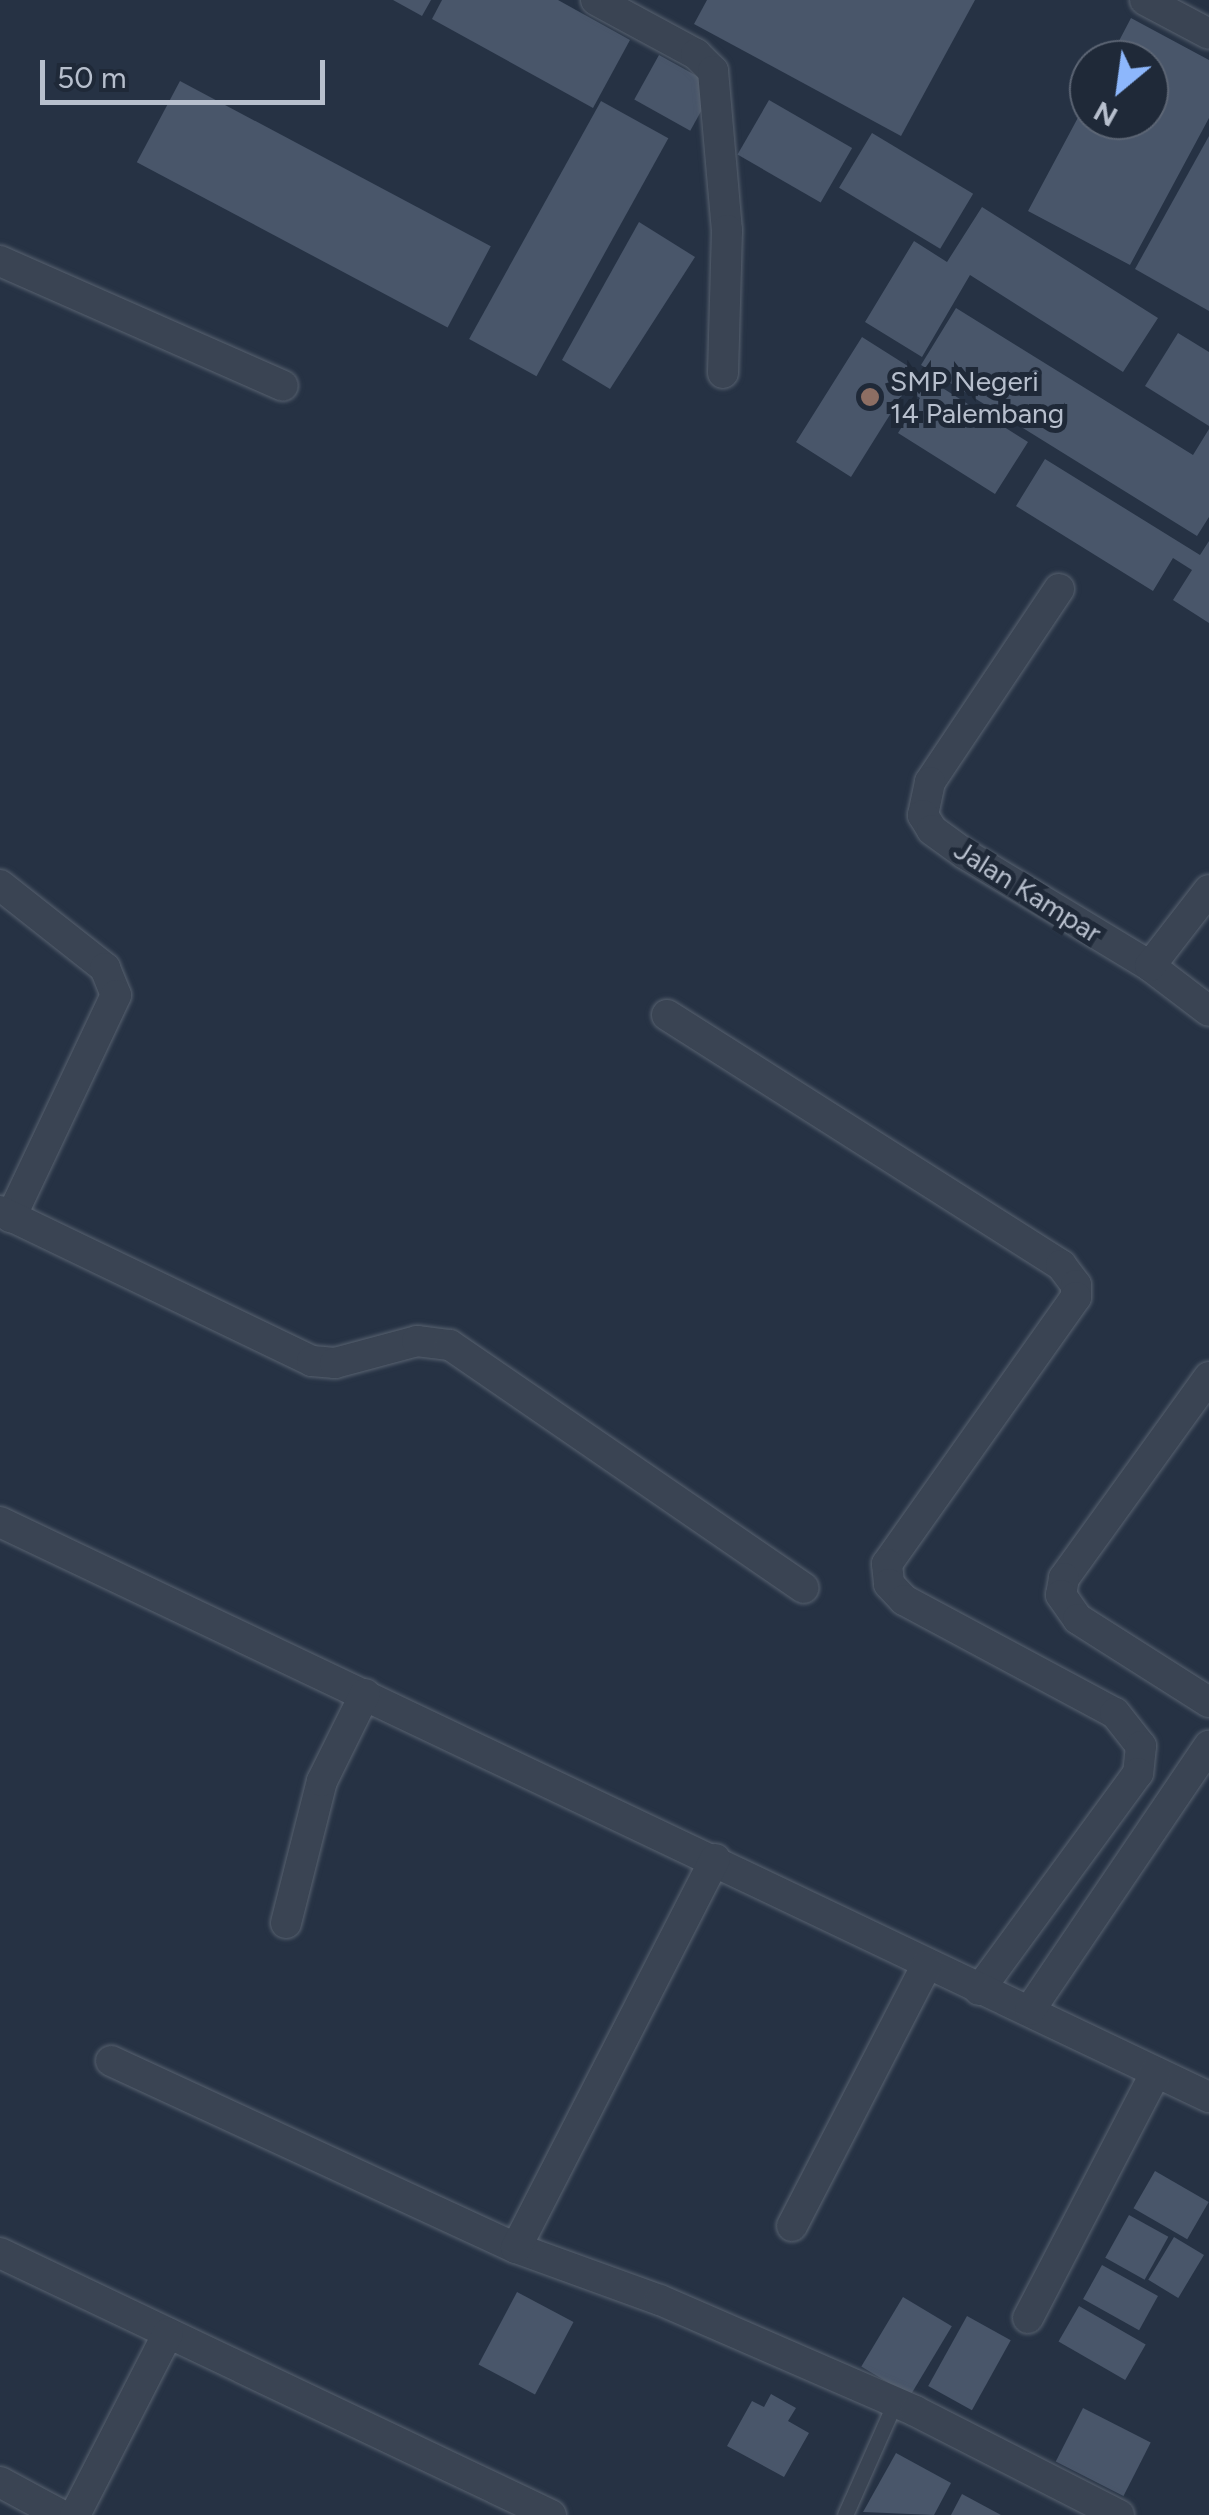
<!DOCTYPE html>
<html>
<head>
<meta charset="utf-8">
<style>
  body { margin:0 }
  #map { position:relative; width:1209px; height:2515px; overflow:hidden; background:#263244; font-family:Figtree,sans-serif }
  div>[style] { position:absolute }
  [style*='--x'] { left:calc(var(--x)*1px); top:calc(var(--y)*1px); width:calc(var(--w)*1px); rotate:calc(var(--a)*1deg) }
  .building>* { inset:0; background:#49566a; transform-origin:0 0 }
  .roads { filter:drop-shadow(0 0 2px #586270) drop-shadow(0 0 2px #586270) }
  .service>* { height:15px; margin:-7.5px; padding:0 7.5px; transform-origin:7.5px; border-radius:7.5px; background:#3a4453 }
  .minor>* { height:30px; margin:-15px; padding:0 15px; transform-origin:15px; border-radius:15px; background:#3a4453 }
  .dots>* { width:28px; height:28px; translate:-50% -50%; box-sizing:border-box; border:5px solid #1f2938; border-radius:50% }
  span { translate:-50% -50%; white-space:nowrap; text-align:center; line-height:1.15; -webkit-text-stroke:10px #1f2938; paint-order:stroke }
  .poi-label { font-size:28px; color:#b7bfcd }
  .left { translate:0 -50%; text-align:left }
  .street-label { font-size:28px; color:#b7bfcd }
  .north { position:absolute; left:1069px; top:40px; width:100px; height:100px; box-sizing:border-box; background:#1f2938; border:2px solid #5c6574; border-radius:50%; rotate:209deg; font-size:28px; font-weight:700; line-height:40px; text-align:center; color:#b7bfcd }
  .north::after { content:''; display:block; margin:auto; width:35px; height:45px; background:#8db7fc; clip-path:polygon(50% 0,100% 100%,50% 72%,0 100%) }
  .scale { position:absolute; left:40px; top:60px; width:285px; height:45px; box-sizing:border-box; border:5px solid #b7bfcd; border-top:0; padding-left:12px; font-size:30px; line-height:35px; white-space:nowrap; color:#b7bfcd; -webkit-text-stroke:8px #1f2938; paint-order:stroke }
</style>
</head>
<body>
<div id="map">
  <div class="building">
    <div style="clip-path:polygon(393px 0,431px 0,422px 16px)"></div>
    <div style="clip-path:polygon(442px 0,558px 0,630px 40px,593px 108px,432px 19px)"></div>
    <div style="clip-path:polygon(707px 0,975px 0,901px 136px,694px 24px)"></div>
    <div style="clip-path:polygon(1131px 18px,1209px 60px,1209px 118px,1130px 265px,1028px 211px,1089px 97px,1089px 120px,1149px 120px,1149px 60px,1109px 60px)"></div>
    <div style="left:659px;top:55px;width:64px;height:51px;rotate:29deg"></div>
    <div style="left:180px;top:81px;width:352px;height:92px;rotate:28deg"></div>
    <div style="left:769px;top:100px;width:96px;height:63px;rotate:30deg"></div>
    <div style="left:601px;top:101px;width:77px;height:272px;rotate:29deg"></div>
    <div style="left:872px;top:133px;width:118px;height:64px;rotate:31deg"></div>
    <div style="clip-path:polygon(1209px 136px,1209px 311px,1135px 269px)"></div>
    <div style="clip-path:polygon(982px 207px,1158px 318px,1123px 372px,970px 275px,922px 357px,865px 322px,914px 241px,947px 262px)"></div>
    <div style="clip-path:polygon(639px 222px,695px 257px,610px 389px,562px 360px)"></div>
    <div style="clip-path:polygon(956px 308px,1193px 455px,1209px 429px,1209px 517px,1197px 536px,921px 365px)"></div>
    <div style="clip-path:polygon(1178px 333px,1209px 352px,1209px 426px,1145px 386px)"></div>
    <div style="clip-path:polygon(862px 337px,1028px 442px,995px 494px,898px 433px,920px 398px,906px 389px,851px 477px,796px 442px)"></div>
    <div style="clip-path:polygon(1045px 459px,1200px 555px,1209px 541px,1209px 623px,1173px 600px,1192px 570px,1173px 558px,1153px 591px,1016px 506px)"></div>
    <div style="left:1155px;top:2171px;width:62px;height:43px;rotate:30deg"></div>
    <div style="left:1129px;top:2215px;width:45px;height:49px;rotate:29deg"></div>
    <div style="left:1174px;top:2237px;width:35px;height:50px;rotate:31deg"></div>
    <div style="left:1102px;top:2265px;width:64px;height:39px;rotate:29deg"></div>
    <div style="left:517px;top:2292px;width:64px;height:82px;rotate:28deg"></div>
    <div style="left:903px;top:2297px;width:57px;height:81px;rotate:31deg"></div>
    <div style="left:1079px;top:2306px;width:77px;height:41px;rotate:30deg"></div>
    <div style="left:967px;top:2316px;width:50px;height:80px;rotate:29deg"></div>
    <div style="clip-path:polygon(771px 2394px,796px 2408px,788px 2421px,809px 2433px,784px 2477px,727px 2446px,752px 2401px,764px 2407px)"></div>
    <div style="left:1083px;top:2408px;width:76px;height:60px;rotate:27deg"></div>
    <div style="clip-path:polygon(896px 2453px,951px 2483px,934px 2515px,863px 2512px)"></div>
    <div style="clip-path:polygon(962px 2494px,1001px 2515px,951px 2515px)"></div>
  </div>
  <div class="roads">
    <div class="service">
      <div style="--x:845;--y:2515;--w:124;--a:-66.1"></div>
    </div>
    <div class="minor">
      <div style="--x:596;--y:0;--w:114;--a:28.4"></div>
      <div style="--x:696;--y:54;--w:24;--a:45"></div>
      <div style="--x:713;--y:71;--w:160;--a:85"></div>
      <div style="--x:727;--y:230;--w:143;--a:91.6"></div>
      <div style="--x:1145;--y:0;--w:72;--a:28"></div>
      <div style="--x:0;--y:261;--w:309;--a:23.8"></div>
      <div style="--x:1059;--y:589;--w:232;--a:123.8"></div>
      <div style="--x:930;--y:782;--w:34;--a:102"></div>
      <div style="--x:923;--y:815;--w:17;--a:59"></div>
      <div style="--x:932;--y:830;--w:41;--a:36"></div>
      <div style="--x:965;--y:854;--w:216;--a:31.2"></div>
      <div style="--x:1150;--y:966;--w:74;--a:37.3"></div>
      <div style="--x:0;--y:885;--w:134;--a:38.3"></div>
      <div style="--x:105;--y:968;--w:29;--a:68"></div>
      <div style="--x:116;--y:995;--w:246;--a:115.3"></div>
      <div style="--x:1150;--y:966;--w:96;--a:-52.2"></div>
      <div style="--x:667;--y:1015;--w:467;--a:32.4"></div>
      <div style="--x:1061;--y:1265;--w:25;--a:53"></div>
      <div style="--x:1076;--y:1285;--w:12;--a:90"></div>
      <div style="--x:1076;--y:1297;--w:327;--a:125.3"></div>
      <div style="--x:887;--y:1564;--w:20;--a:84"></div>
      <div style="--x:889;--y:1584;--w:22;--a:47"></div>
      <div style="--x:904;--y:1600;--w:239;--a:28.2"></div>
      <div style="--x:1115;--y:1713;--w:42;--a:51.8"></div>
      <div style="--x:1141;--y:1746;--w:27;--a:96"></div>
      <div style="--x:1138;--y:1773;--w:269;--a:126.2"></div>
      <div style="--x:0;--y:1211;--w:346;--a:25.7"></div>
      <div style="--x:312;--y:1361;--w:23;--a:5"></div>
      <div style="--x:335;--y:1363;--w:85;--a:-15"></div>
      <div style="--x:417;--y:1341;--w:33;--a:7"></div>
      <div style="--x:450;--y:1345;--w:429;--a:34.5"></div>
      <div style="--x:1209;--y:1377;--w:248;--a:125.8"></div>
      <div style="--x:1064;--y:1578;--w:17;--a:100"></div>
      <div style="--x:1061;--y:1595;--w:29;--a:55"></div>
      <div style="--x:1078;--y:1619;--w:155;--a:32.4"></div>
      <div style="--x:0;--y:1522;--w:1339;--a:25.44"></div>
      <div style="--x:286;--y:1923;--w:146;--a:-75.8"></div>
      <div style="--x:322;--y:1781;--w:97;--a:-63.7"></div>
      <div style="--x:1030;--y:2010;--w:319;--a:-55.9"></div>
      <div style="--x:111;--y:2061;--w:446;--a:24.8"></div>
      <div style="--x:516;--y:2248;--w:153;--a:19.9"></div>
      <div style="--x:660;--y:2300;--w:278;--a:23.5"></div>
      <div style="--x:915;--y:2411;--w:229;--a:27"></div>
      <div style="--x:792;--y:2226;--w:292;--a:-62.7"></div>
      <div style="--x:516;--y:2248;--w:437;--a:-62.9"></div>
      <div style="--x:0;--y:2253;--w:610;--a:25.43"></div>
      <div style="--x:1028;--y:2318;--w:277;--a:-62.5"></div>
      <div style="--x:0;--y:2482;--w:69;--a:28.4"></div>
      <div style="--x:75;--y:2515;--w:204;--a:-62.9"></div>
    </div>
  </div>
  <div class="dots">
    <div style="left:870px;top:397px;background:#8d6e63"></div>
  </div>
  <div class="poi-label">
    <span class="left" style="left:890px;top:397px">SMP Negeri<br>14 Palembang</span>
  </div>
  <div class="street-label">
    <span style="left:1028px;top:891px;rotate:32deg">Jalan Kampar</span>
  </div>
  <div class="north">N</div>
  <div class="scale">50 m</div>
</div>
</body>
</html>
